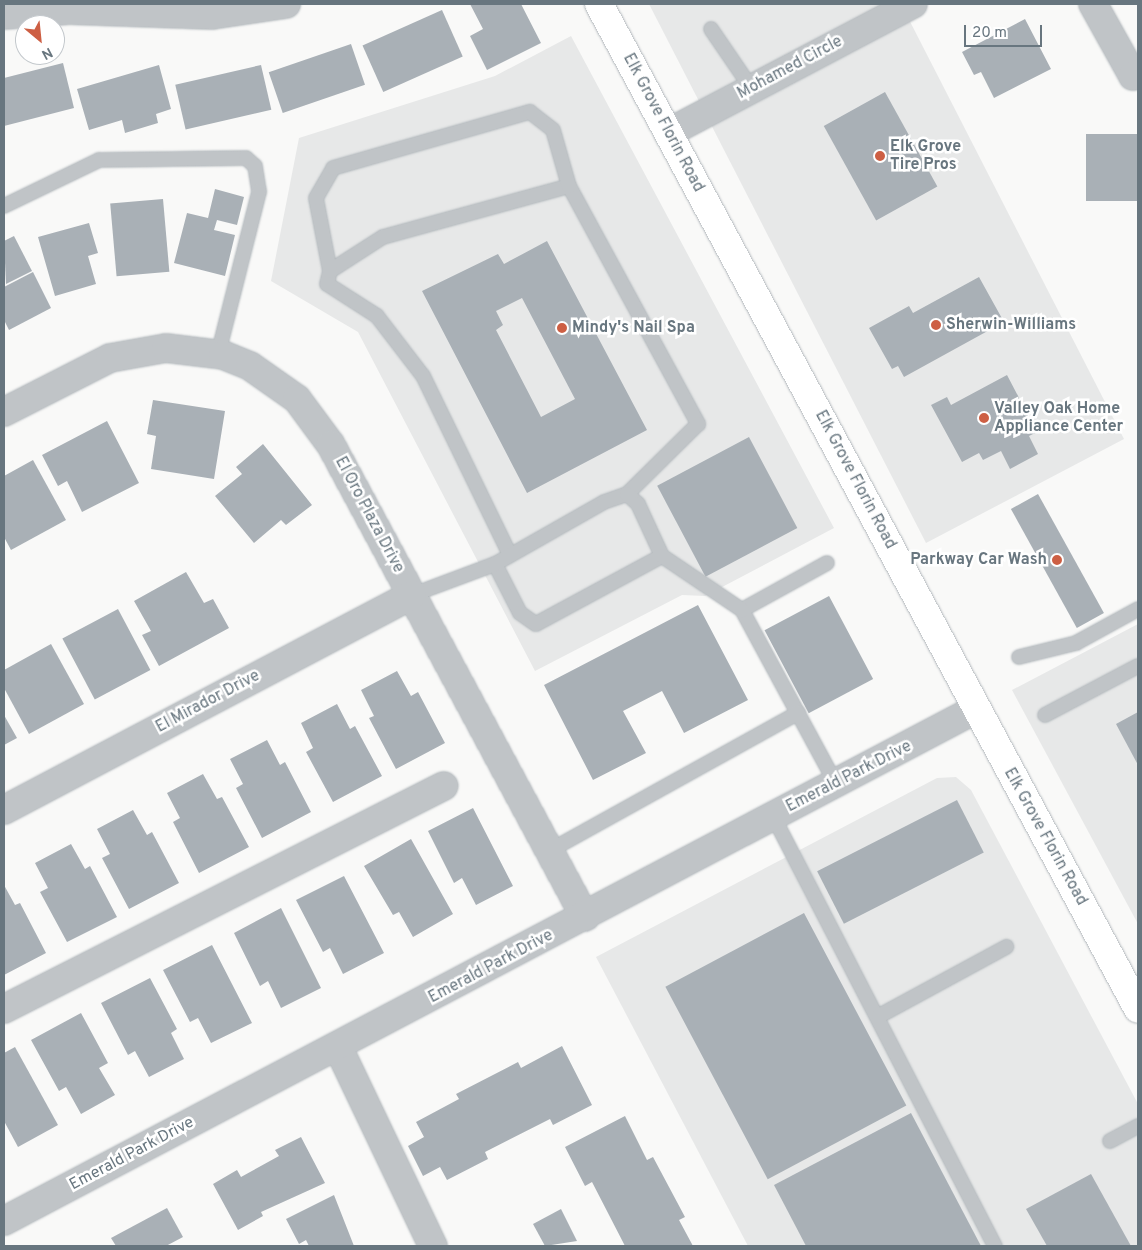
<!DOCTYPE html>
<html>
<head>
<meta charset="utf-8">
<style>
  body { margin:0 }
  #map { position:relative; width:1142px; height:1250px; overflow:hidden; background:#f9f9f8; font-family:Overpass,sans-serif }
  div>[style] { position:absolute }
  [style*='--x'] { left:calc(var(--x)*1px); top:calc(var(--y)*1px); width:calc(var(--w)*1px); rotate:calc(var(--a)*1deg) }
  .built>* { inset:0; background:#e7e8e8 }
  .building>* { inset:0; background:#a9b0b6; transform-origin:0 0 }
  .roads { filter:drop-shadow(0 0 1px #b2b8bc) drop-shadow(0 0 1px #b2b8bc) }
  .service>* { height:14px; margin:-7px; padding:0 7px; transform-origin:7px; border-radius:7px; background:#c0c4c7 }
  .minor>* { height:28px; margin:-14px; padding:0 14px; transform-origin:14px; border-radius:14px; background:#c0c4c7 }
  .secondary>* { height:28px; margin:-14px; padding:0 14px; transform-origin:14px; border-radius:14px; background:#fff }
  .dots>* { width:14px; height:14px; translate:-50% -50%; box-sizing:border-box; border:2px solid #fff; border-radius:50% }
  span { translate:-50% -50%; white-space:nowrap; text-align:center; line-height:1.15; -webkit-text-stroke:5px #fff; paint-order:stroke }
  .street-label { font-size:16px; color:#68767f }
  .poi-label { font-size:16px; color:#68767f; font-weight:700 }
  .left { translate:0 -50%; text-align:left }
  .right { translate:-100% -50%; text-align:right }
  .frame { position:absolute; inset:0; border:5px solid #68767f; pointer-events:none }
  .north { position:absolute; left:15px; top:15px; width:50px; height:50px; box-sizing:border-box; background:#fff; border:1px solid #c3c8cc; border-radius:50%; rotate:152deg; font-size:14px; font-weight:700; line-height:20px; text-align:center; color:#68767f }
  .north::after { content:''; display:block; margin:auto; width:18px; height:22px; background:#cd5f44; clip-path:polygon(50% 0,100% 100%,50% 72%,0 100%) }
  .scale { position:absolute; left:964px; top:25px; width:78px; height:22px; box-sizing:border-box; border:2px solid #68767f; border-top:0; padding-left:6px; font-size:15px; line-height:18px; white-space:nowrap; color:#68767f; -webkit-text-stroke:4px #fff; paint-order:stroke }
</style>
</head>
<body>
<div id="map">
  <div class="built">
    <div style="clip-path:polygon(649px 4px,901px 4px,1124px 439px,926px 543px)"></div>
    <div style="clip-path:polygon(571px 36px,834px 528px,705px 596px,682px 595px,535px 671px,358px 332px,271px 281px,299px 138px,495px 76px)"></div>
    <div style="clip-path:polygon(1138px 624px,1138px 924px,1012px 690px)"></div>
    <div style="clip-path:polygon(956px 777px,971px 790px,1138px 1104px,1138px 1246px,748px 1246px,596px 957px,937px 778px)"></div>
  </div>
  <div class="building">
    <div style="clip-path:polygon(470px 4px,521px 4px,541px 43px,487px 70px,470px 36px,483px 29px)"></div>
    <div style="left:442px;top:10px;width:51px;height:87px;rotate:66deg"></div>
    <div style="clip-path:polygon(1025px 19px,1051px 69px,994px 98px,981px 72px,974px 75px,962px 52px)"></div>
    <div style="left:351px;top:44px;width:43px;height:87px;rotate:71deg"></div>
    <div style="clip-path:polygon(63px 63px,74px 108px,4px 126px,4px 78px)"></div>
    <div style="clip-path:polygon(159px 65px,171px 109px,156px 114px,158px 123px,125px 133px,122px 120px,89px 130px,77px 89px)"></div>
    <div style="left:261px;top:65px;width:46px;height:88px;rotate:77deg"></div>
    <div style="left:885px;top:92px;width:108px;height:70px;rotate:61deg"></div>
    <div style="left:1138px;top:134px;width:67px;height:52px;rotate:90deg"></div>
    <div style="clip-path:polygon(215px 189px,244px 197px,237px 225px,217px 220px,214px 230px,235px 235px,225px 276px,174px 263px,187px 213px,208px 218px)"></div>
    <div style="left:163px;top:199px;width:73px;height:53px;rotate:85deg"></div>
    <div style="clip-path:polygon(89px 223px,98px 253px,88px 256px,96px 284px,55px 296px,38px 237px)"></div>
    <div style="clip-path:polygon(14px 236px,32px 271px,6px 284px,4px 241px)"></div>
    <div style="clip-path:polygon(evenodd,547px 241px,647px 430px,527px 493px,422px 291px,498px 254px,504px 264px,547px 241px,522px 298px,575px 399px,541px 417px,496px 330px,503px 325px,496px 311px,522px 298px)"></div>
    <div style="clip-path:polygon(33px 272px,51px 308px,9px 330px,4px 320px,4px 287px)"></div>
    <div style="clip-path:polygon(979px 277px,1004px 322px,904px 377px,898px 366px,892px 369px,869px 328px,909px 306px,913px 313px)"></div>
    <div style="clip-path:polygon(1007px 375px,1037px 432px,1029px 436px,1038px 454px,1010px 469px,1001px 451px,983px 460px,979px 453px,962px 462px,931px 405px,947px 397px,951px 405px)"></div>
    <div style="clip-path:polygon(153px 400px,225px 411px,214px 479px,151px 469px,156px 436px,147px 434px)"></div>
    <div style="clip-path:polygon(107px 421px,139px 483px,82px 512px,67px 481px,58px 486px,42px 455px)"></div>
    <div style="left:749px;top:437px;width:103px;height:104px;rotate:62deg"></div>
    <div style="clip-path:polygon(263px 444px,312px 505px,286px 525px,281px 520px,254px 543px,215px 496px,242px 474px,236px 467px)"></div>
    <div style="clip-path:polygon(33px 460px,66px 520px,11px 550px,4px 537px,4px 476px)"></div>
    <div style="left:1038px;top:494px;width:136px;height:31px;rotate:61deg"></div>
    <div style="clip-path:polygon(186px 572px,204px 603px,213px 599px,229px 628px,159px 666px,142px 635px,151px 631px,134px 601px)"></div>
    <div style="left:829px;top:596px;width:94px;height:73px;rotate:62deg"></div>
    <div style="clip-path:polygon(698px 605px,748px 700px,684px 733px,662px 691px,623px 711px,646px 753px,593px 780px,544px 685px)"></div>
    <div style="left:118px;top:609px;width:69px;height:63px;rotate:62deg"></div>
    <div style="clip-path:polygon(51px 644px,84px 704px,29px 734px,4px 688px,4px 670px)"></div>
    <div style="clip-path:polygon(397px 671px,411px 696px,418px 692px,445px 743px,396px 769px,369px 718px,374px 716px,361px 690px)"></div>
    <div style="clip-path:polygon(337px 704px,350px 729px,355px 726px,382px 776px,333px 802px,306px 752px,313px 748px,301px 723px)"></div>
    <div style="clip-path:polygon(1138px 712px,1138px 765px,1116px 724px)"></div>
    <div style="clip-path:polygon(4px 715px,17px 738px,4px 745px)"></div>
    <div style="clip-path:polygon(267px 740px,280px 765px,285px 762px,311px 812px,262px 838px,236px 788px,243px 784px,230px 759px)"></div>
    <div style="clip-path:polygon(203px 774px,217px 799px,222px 797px,249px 847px,199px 873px,173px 822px,180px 818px,167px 793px)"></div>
    <div style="left:957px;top:800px;width:59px;height:157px;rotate:63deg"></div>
    <div style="clip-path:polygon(473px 808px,513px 886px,476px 905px,462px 878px,454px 883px,428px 831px)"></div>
    <div style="clip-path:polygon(133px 810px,147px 835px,152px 832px,179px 883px,129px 909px,102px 858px,110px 854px,97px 829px)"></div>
    <div style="clip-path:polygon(411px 839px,453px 914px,413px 937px,399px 912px,393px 915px,364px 866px)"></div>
    <div style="clip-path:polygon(71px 844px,85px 869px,90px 866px,117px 917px,67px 942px,40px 892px,48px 888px,35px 863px)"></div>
    <div style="clip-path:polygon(344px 876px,384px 953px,343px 974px,330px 948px,323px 952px,296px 900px)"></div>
    <div style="clip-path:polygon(4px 885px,15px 905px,20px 903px,46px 953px,4px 975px)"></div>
    <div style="clip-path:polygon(281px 908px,321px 988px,281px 1008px,268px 981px,260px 986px,234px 933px)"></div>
    <div style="left:804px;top:913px;width:218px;height:157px;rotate:62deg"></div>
    <div style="clip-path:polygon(212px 945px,252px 1023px,211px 1043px,198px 1018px,190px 1022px,163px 970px)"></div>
    <div style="clip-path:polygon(150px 978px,177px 1029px,171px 1033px,184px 1059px,149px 1077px,135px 1051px,128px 1055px,101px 1003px)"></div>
    <div style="clip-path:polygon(81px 1013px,108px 1063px,99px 1068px,115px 1095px,81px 1114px,66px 1087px,59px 1091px,31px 1040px)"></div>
    <div style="clip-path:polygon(562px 1046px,592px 1105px,553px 1125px,550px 1119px,485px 1152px,488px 1159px,447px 1180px,440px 1167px,423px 1176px,408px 1146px,424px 1137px,416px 1122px,459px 1099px,456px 1094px,518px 1062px,521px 1068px)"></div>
    <div style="clip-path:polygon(15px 1047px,58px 1125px,18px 1147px,4px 1121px,4px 1053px)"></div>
    <div style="clip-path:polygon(911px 1113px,981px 1246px,806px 1246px,774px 1185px)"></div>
    <div style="clip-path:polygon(625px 1116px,647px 1160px,653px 1157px,685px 1217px,679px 1220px,693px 1246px,625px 1246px,592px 1182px,585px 1186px,565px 1147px)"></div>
    <div style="clip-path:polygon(301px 1137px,325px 1183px,261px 1212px,263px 1216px,238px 1230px,213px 1184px,237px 1170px,241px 1177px,279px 1156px,275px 1150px)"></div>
    <div style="clip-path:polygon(1091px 1174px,1131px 1246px,1047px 1246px,1026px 1209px)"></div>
    <div style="clip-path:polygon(334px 1195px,354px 1246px,309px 1246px,306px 1240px,299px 1244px,286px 1219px)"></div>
    <div style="clip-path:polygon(167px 1208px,183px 1237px,166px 1246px,116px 1246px,111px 1238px)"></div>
    <div style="clip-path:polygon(561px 1209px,577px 1241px,545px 1246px,533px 1224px)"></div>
  </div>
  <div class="roads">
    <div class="service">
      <div style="--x:711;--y:29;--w:73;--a:55.7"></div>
      <div style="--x:4;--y:206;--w:106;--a:-25.8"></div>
      <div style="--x:99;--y:160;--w:147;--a:-0.8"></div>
      <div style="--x:246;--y:158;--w:12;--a:42"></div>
      <div style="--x:255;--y:166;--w:26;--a:81"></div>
      <div style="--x:259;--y:192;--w:167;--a:104.2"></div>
      <div style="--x:330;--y:271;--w:63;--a:-32.7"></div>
      <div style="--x:383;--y:237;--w:193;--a:-15.3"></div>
      <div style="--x:569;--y:186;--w:271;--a:61.5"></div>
      <div style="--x:698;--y:424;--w:100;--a:135.4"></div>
      <div style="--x:510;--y:555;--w:199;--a:-115.9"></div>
      <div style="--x:423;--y:376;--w:76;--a:-127.5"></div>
      <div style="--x:377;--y:316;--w:59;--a:-147.4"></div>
      <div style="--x:327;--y:284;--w:13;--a:-77"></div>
      <div style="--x:330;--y:271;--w:74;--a:-100.9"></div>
      <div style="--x:316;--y:198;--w:34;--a:-60"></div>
      <div style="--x:333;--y:168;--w:205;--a:-15.9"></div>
      <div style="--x:530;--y:112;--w:29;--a:38"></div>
      <div style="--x:553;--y:130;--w:58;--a:74.1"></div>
      <div style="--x:827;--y:563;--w:97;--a:151.1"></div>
      <div style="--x:742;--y:610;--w:200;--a:61.6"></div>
      <div style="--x:495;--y:564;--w:55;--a:63"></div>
      <div style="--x:520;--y:613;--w:19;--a:35"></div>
      <div style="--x:536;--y:624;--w:143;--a:-28.4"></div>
      <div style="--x:412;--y:595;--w:89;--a:-20.5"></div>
      <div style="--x:495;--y:564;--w:125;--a:-29.6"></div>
      <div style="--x:604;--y:502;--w:24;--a:-19"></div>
      <div style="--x:627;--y:494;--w:15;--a:42"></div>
      <div style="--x:638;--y:504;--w:57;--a:65.2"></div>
      <div style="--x:662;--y:556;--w:97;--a:34"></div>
      <div style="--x:1019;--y:657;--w:59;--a:-13.8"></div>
      <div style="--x:1076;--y:643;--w:71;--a:-28.7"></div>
      <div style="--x:1045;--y:715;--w:105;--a:-27.8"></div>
      <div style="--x:773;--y:816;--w:484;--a:62.7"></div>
      <div style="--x:549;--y:851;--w:285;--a:-29"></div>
      <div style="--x:879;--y:1016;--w:145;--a:-28.5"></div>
      <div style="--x:1110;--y:1141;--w:32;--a:-28"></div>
    </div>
    <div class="minor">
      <div style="--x:1093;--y:4;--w:82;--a:60.9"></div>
      <div style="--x:1133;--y:76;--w:6;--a:-31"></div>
      <div style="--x:4;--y:15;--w:65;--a:-4.4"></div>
      <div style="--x:69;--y:10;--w:143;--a:2"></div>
      <div style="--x:212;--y:15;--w:75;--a:-8.5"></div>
      <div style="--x:668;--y:133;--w:277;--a:-27.8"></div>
      <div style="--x:4;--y:412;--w:119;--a:-27"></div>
      <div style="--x:110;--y:358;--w:57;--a:-10.1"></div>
      <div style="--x:166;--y:348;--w:57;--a:7"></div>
      <div style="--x:223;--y:355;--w:29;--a:22"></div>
      <div style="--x:250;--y:366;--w:57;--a:35.1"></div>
      <div style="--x:297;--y:399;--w:57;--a:53.5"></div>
      <div style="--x:331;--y:445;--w:536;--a:61.71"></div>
      <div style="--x:4;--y:810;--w:461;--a:-27.8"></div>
      <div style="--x:4;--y:1009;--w:493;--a:-26.9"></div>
      <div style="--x:338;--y:1047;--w:221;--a:64.5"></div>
      <div style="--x:4;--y:1221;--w:1099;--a:-27.78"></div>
    </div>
    <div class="secondary">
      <div style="--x:599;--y:4;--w:1140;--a:61.79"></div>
    </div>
  </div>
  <div class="dots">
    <div style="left:880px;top:156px;background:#cd5f44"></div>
    <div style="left:936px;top:325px;background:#cd5f44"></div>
    <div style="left:562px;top:328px;background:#cd5f44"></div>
    <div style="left:984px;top:418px;background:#cd5f44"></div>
    <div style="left:1057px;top:560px;background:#cd5f44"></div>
  </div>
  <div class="street-label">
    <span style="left:790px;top:68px;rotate:-28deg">Mohamed Circle</span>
    <span style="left:663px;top:123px;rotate:62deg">Elk Grove Florin Road</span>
    <span style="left:855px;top:480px;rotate:62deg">Elk Grove Florin Road</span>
    <span style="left:369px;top:515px;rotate:62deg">El Oro Plaza Drive</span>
    <span style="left:208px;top:702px;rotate:-28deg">El Mirador Drive</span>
    <span style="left:849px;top:777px;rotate:-27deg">Emerald Park Drive</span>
    <span style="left:1045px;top:837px;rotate:61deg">Elk Grove Florin Road</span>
    <span style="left:491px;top:967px;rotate:-28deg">Emerald Park Drive</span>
    <span style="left:132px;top:1154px;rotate:-28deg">Emerald Park Drive</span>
  </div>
  <div class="poi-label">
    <span class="left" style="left:890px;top:156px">Elk Grove<br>Tire Pros</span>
    <span class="left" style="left:946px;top:325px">Sherwin-Williams</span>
    <span class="left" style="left:572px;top:328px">Mindy's Nail Spa</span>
    <span class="left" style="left:994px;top:418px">Valley Oak Home<br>Appliance Center</span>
    <span class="right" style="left:1047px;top:560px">Parkway Car Wash</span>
  </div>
  <div class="frame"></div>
  <div class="north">N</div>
  <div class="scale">20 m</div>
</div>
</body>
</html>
